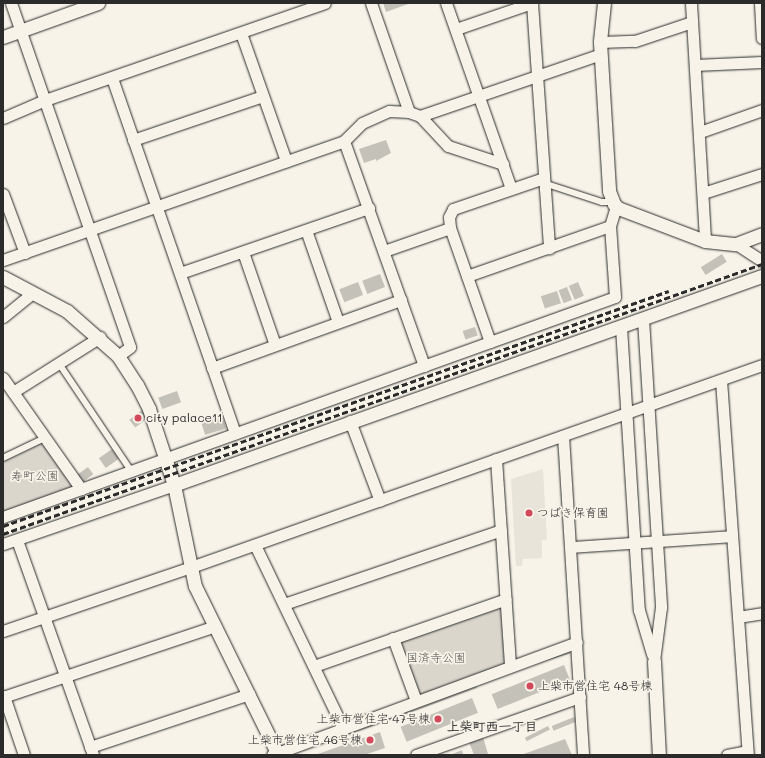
<!DOCTYPE html>
<html>
<head>
<meta charset="utf-8">
<style>
  body { margin:0 }
  #map { position:relative; width:765px; height:758px; overflow:hidden; background:#f7f3e8; font-family:Mali,"Klee One",sans-serif }
  div>[style] { position:absolute }
  [style*='--x'] { left:calc(var(--x)*1px); top:calc(var(--y)*1px); width:calc(var(--w)*1px); rotate:calc(var(--a)*1deg) }
  .built>* { inset:0; background:#e8e4da }
  .green>* { inset:0; background:#dad6cc }
  .building>* { inset:0; background:#c4c1b9; transform-origin:0 0 }
  .roads { filter:drop-shadow(0 0 1px #2b2b2b) drop-shadow(0 0 1px #2b2b2b) }
  .service>* { height:5.5px; margin:-2.75px; padding:0 2.75px; transform-origin:2.75px; border-radius:2.75px; background:#f7f3e8 }
  .minor>* { height:11px; margin:-5.5px; padding:0 5.5px; transform-origin:5.5px; border-radius:5.5px; background:#f7f3e8 }
  .tertiary>* { height:13px; margin:-6.5px; padding:0 6.5px; transform-origin:6.5px; border-radius:6.5px; background:#f7f3e8 }
  .rail>* { height:3px; margin-top:-1.5px; transform-origin:0; background:repeating-linear-gradient(90deg,#2b2b2b 0 6px,transparent 0 9px) }
  .dots>* { width:11px; height:11px; translate:-50% -50%; box-sizing:border-box; border:2px solid #f7f3e8; border-radius:50% }
  span { translate:-50% -50%; white-space:nowrap; text-align:center; line-height:1.15; -webkit-text-stroke:3.5px #f7f3e8; paint-order:stroke }
  .poi-label { font-size:12px; color:#2b2b2b }
  .left { translate:0 -50%; text-align:left }
  .right { translate:-100% -50%; text-align:right }
  .park-label { font-size:12px; color:#575653 }
  .neighbourhood-label { font-size:13px; color:#2b2b2b; font-weight:700 }
  .frame { position:absolute; inset:0; border:4px solid #2b2b2b; pointer-events:none }
</style>
</head>
<body>
<div id="map">
  <div class="built">
    <div style="clip-path:polygon(543px 469px,547px 540px,542px 540px,542px 558px,523px 559px,522px 566px,516px 566px,511px 479px)"></div>
  </div>
  <div class="green">
    <div style="clip-path:polygon(44px 442px,77px 488px,3px 515px,3px 462px)"></div>
    <div style="clip-path:polygon(506px 599px,510px 666px,416px 701px,393px 638px)"></div>
  </div>
  <div class="building">
    <div style="clip-path:polygon(383px 3px,411px 3px,386px 12px)"></div>
    <div style="clip-path:polygon(386px 140px,391px 153px,376px 161px,376px 159px,364px 163px,359px 149px)"></div>
    <div style="left:722px;top:254px;width:9px;height:25px;rotate:58deg"></div>
    <div style="left:380px;top:274px;width:14px;height:19px;rotate:69deg"></div>
    <div style="left:358px;top:282px;width:14px;height:20px;rotate:69deg"></div>
    <div style="left:578px;top:282px;width:15px;height:10px;rotate:67deg"></div>
    <div style="left:567px;top:287px;width:14px;height:9px;rotate:69deg"></div>
    <div style="left:557px;top:291px;width:13px;height:17px;rotate:72deg"></div>
    <div style="left:475px;top:327px;width:9px;height:13px;rotate:72deg"></div>
    <div style="left:177px;top:391px;width:12px;height:20px;rotate:70deg"></div>
    <div style="left:142px;top:410px;width:10px;height:16px;rotate:53deg"></div>
    <div style="left:222px;top:415px;width:14px;height:22px;rotate:73deg"></div>
    <div style="left:112px;top:449px;width:12px;height:16px;rotate:55deg"></div>
    <div style="left:88px;top:467px;width:9px;height:14px;rotate:54deg"></div>
    <div style="left:568px;top:647px;width:7px;height:91px;rotate:74deg"></div>
    <div style="left:564px;top:665px;width:16px;height:78px;rotate:68deg"></div>
    <div style="clip-path:polygon(475px 682px,477px 688px,385px 722px,383px 717px)"></div>
    <div style="left:472px;top:698px;width:16px;height:77px;rotate:68deg"></div>
    <div style="left:574px;top:717px;width:5px;height:24px;rotate:68deg"></div>
    <div style="left:376px;top:719px;width:6px;height:85px;rotate:72deg"></div>
    <div style="left:548px;top:726px;width:4px;height:26px;rotate:63deg"></div>
    <div style="clip-path:polygon(380px 732px,385px 748px,364px 755px,315px 755px)"></div>
    <div style="clip-path:polygon(483px 737px,488px 754px,474px 755px,469px 742px)"></div>
    <div style="clip-path:polygon(565px 739px,572px 755px,521px 755px)"></div>
    <div style="clip-path:polygon(462px 750px,463px 754px,450px 755px)"></div>
  </div>
  <div class="roads">
    <div class="service">
      <div style="--x:544;--y:183;--w:61;--a:18.1"></div>
      <div style="--x:602;--y:202;--w:11;--a:0"></div>
      <div style="--x:59;--y:363;--w:129;--a:56.1"></div>
      <div style="--x:3;--y:458;--w:47;--a:-25.5"></div>
    </div>
    <div class="minor">
      <div style="--x:11;--y:3;--w:364;--a:70.9"></div>
      <div style="--x:130;--y:347;--w:15;--a:143"></div>
      <div style="--x:371;--y:3;--w:115;--a:70.8"></div>
      <div style="--x:446;--y:3;--w:197;--a:70.7"></div>
      <div style="--x:532;--y:3;--w:246;--a:86"></div>
      <div style="--x:691;--y:3;--w:238;--a:86.6"></div>
      <div style="--x:760;--y:3;--w:35;--a:87"></div>
      <div style="--x:456;--y:29;--w:80;--a:-18.9"></div>
      <div style="--x:241;--y:33;--w:136;--a:70.6"></div>
      <div style="--x:600;--y:42;--w:35;--a:-2"></div>
      <div style="--x:635;--y:41;--w:60;--a:-18.4"></div>
      <div style="--x:695;--y:65;--w:67;--a:-2.6"></div>
      <div style="--x:112;--y:78;--w:376;--a:70.9"></div>
      <div style="--x:420;--y:116;--w:191;--a:-18.9"></div>
      <div style="--x:3;--y:118;--w:46;--a:-23.2"></div>
      <div style="--x:45;--y:100;--w:296;--a:-19.1"></div>
      <div style="--x:700;--y:132;--w:66;--a:-19.5"></div>
      <div style="--x:133;--y:140;--w:137;--a:-18.7"></div>
      <div style="--x:344;--y:141;--w:239;--a:70.4"></div>
      <div style="--x:703;--y:193;--w:62;--a:-17.9"></div>
      <div style="--x:3;--y:194;--w:63;--a:69.6"></div>
      <div style="--x:306;--y:230;--w:97;--a:70.8"></div>
      <div style="--x:736;--y:244;--w:31;--a:33"></div>
      <div style="--x:384;--y:251;--w:70;--a:-19.2"></div>
      <div style="--x:243;--y:252;--w:98;--a:71"></div>
      <div style="--x:3;--y:260;--w:361;--a:-19.2"></div>
      <div style="--x:344;--y:141;--w:25;--a:-45"></div>
      <div style="--x:362;--y:123;--w:30;--a:-24"></div>
      <div style="--x:389;--y:111;--w:20;--a:3"></div>
      <div style="--x:409;--y:112;--w:12;--a:20"></div>
      <div style="--x:420;--y:116;--w:41;--a:47"></div>
      <div style="--x:448;--y:146;--w:58;--a:18.1"></div>
      <div style="--x:180;--y:273;--w:200;--a:-19"></div>
      <div style="--x:467;--y:276;--w:151;--a:-19.3"></div>
      <div style="--x:3;--y:317;--w:38;--a:-39"></div>
      <div style="--x:643;--y:319;--w:289;--a:86.4"></div>
      <div style="--x:661;--y:607;--w:54;--a:97.4"></div>
      <div style="--x:621;--y:327;--w:284;--a:86.4"></div>
      <div style="--x:639;--y:610;--w:46;--a:73.5"></div>
      <div style="--x:490;--y:342;--w:121;--a:-109.3"></div>
      <div style="--x:450;--y:228;--w:11;--a:-95"></div>
      <div style="--x:449;--y:217;--w:9;--a:-63"></div>
      <div style="--x:453;--y:209;--w:96;--a:-18.8"></div>
      <div style="--x:212;--y:368;--w:201;--a:-19.8"></div>
      <div style="--x:3;--y:378;--w:136;--a:54.9"></div>
      <div style="--x:721;--y:380;--w:376;--a:85.9"></div>
      <div style="--x:13;--y:392;--w:103;--a:-32.3"></div>
      <div style="--x:350;--y:421;--w:85;--a:69.4"></div>
      <div style="--x:563;--y:436;--w:320;--a:86.4"></div>
      <div style="--x:496;--y:459;--w:207;--a:86.1"></div>
      <div style="--x:3;--y:517;--w:650;--a:-19.77"></div>
      <div style="--x:615;--y:297;--w:71;--a:-94"></div>
      <div style="--x:610;--y:226;--w:21;--a:-73"></div>
      <div style="--x:17;--y:540;--w:228;--a:70.5"></div>
      <div style="--x:3;--y:544;--w:181;--a:-19"></div>
      <div style="--x:255;--y:545;--w:203;--a:64.3"></div>
      <div style="--x:571;--y:547;--w:161;--a:-3.9"></div>
      <div style="--x:284;--y:604;--w:229;--a:-18.8"></div>
      <div style="--x:738;--y:617;--w:24;--a:-9"></div>
      <div style="--x:3;--y:631;--w:199;--a:-18.8"></div>
      <div style="--x:191;--y:567;--w:606;--a:-19.48"></div>
      <div style="--x:393;--y:638;--w:67;--a:69.9"></div>
      <div style="--x:314;--y:666;--w:203;--a:-19.2"></div>
      <div style="--x:4;--y:696;--w:62;--a:71.3"></div>
      <div style="--x:3;--y:697;--w:224;--a:-18.5"></div>
      <div style="--x:90;--y:747;--w:168;--a:-18.4"></div>
      <div style="--x:272;--y:755;--w:325;--a:-20.3"></div>
      <div style="--x:416;--y:755;--w:174;--a:-19.5"></div>
      <div style="--x:727;--y:755;--w:20;--a:-11"></div>
    </div>
    <div class="tertiary">
      <div style="--x:604;--y:3;--w:39;--a:96"></div>
      <div style="--x:600;--y:42;--w:149;--a:86.5"></div>
      <div style="--x:609;--y:191;--w:14;--a:69"></div>
      <div style="--x:614;--y:204;--w:6;--a:45"></div>
      <div style="--x:618;--y:208;--w:93;--a:20.8"></div>
      <div style="--x:705;--y:241;--w:31;--a:6"></div>
      <div style="--x:736;--y:244;--w:28;--a:-21"></div>
      <div style="--x:3;--y:37;--w:101;--a:-19.7"></div>
      <div style="--x:3;--y:277;--w:72;--a:28"></div>
      <div style="--x:67;--y:311;--w:68;--a:41.4"></div>
      <div style="--x:118;--y:356;--w:35;--a:57"></div>
      <div style="--x:137;--y:385;--w:27;--a:63"></div>
      <div style="--x:149;--y:409;--w:80;--a:71.8"></div>
      <div style="--x:174;--y:485;--w:103;--a:78.3"></div>
      <div style="--x:195;--y:586;--w:188;--a:63.8"></div>
      <div style="--x:174;--y:485;--w:624;--a:-19.57"></div>
      <div style="--x:654;--y:661;--w:94;--a:87"></div>
    </div>
  </div>
  <div class="rail">
    <div style="--x:3;--y:526;--w:706;--a:-19.44"></div>
    <div style="--x:3;--y:534;--w:806;--a:-19.58"></div>
  </div>
  <div class="dots">
    <div style="left:138px;top:418px;background:#d1495b"></div>
    <div style="left:529px;top:513px;background:#d1495b"></div>
    <div style="left:530px;top:686px;background:#d1495b"></div>
    <div style="left:438px;top:719px;background:#d1495b"></div>
    <div style="left:370px;top:740px;background:#d1495b"></div>
  </div>
  <div class="poi-label">
    <span class="left" style="left:146px;top:418px">city palace11</span>
    <span class="left" style="left:537px;top:513px">つばき保育園</span>
    <span class="left" style="left:538px;top:686px">上柴市営住宅 48号棟</span>
    <span class="right" style="left:430px;top:719px">上柴市営住宅 47号棟</span>
    <span class="right" style="left:362px;top:740px">上柴市営住宅 46号棟</span>
  </div>
  <div class="park-label">
    <span style="left:35px;top:476px">寿町公園</span>
    <span style="left:436px;top:658px">国済寺公園</span>
  </div>
  <div class="neighbourhood-label">
    <span style="left:492px;top:726px">上柴町西一丁目</span>
  </div>
  <div class="frame"></div>
</div>
</body>
</html>
